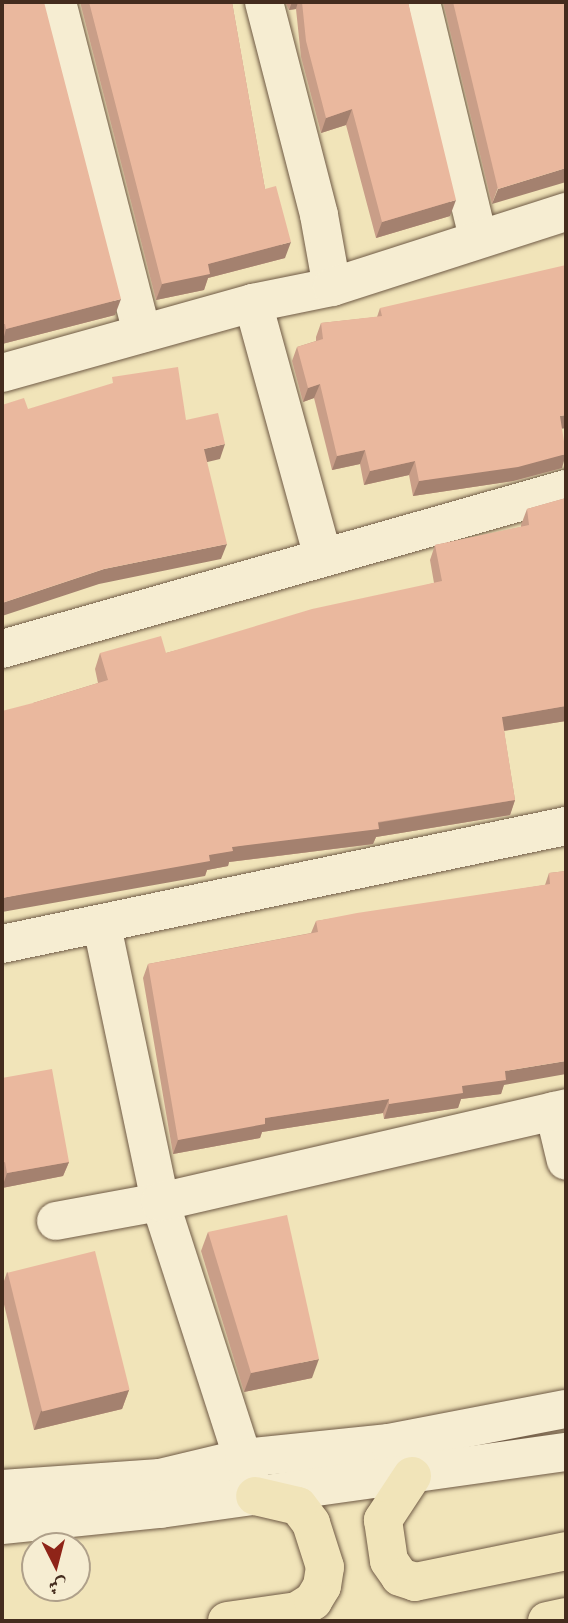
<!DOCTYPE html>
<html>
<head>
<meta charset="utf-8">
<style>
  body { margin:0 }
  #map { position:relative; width:568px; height:1623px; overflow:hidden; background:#f1e4b9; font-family:"Libre Bodoni",Amiri,serif }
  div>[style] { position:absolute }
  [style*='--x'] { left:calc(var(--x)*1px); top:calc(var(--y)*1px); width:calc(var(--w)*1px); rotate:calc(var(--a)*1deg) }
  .roads { filter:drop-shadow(0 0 2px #6f5a45) drop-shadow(0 0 2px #6f5a45) }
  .minor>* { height:38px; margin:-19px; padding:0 19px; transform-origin:19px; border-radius:19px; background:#f6edd2 }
  .trunk>* { height:38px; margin:-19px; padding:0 19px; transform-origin:19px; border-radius:19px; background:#f1e4b9 }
  .wall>* { inset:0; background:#c99e88 }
  .shaded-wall>* { inset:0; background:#a4816f }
  .building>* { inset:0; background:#eab89e; transform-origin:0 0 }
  span { translate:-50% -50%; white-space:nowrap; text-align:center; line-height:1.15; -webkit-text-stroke:5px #f6edd2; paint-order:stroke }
  .frame { position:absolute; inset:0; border:4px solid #442c1e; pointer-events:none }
  .north { position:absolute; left:21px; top:1532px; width:70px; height:70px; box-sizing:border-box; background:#f6edd2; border:2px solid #afa08a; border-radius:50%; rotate:174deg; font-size:19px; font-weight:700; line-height:28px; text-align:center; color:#442c1e }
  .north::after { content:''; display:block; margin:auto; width:24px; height:32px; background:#8f2418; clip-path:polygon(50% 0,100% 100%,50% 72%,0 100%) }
</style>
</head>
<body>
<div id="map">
  <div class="roads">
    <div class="minor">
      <div style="--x:57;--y:2;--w:342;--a:75.6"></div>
      <div style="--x:264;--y:2;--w:220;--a:75.5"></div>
      <div style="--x:319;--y:215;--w:73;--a:79.8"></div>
      <div style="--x:421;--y:2;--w:243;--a:76.4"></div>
      <div style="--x:253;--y:303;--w:260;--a:74.6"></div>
      <div style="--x:2;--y:373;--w:261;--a:-15.6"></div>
      <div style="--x:253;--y:303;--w:81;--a:-11.4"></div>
      <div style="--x:332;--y:287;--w:246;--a:-17.8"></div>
      <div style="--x:2;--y:649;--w:586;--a:-15.84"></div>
      <div style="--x:102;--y:926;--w:282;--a:78.1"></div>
      <div style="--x:160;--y:1202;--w:309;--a:72.1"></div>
      <div style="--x:2;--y:944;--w:576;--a:-11.82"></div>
      <div style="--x:554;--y:1111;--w:51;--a:76.5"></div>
      <div style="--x:56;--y:1221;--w:106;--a:-10.4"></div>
      <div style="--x:160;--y:1202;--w:417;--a:-13"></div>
      <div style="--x:2;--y:1489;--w:158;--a:-4"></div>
      <div style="--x:160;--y:1478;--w:86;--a:-13.4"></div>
      <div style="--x:244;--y:1458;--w:146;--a:-5.9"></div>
      <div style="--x:389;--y:1443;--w:180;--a:-10.9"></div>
      <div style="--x:2;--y:1525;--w:159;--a:-5.8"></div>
      <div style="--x:160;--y:1509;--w:410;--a:-8"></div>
    </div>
    <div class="trunk">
      <div style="--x:412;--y:1476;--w:53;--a:123.4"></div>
      <div style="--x:383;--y:1520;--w:41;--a:81.7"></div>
      <div style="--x:389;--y:1561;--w:19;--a:55"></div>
      <div style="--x:400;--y:1577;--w:16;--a:18"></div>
      <div style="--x:415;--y:1582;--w:154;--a:-11.6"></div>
      <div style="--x:227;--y:1621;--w:71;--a:-8.1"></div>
      <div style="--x:297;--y:1611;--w:19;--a:-32"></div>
      <div style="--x:313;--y:1601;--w:17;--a:-59"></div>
      <div style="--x:322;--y:1586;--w:19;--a:-81"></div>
      <div style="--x:325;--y:1567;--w:46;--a:-107.7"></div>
      <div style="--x:311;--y:1523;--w:21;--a:-127"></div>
      <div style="--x:298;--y:1506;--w:44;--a:-166.9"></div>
      <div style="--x:547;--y:1621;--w:19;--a:-12"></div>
    </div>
  </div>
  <div class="wall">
    <div style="clip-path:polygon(2px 2px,115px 315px,2px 344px)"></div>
    <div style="clip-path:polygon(80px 2px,232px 2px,265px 189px,285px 258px,208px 278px,204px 290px,156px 300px)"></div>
    <div style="clip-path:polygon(285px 2px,408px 2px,450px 216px,376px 238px,346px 125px,321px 133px,301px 57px,296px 9px,289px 10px)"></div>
    <div style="clip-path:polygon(443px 2px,566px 2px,492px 204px)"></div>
    <div style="clip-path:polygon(380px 308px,562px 429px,562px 468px,513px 481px,413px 496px,409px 475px,364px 485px,360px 464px,332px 470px,314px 398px,303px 402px,292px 361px,297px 347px,316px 341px,316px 337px,321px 323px,377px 317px)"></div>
    <div style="clip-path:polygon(566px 498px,566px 721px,504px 731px,515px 800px,510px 815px,376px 837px,373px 844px,229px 862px,228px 866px,207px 870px,205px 876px,33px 703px,98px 683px,95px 669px,100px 653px,166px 653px,434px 583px,430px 560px,435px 545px,521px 527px,521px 525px,527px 509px)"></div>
    <div style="clip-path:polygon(566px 871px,501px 1094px,461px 1099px,458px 1108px,384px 1119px,383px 1113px,262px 1132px,260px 1138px,173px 1154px,143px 978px,148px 964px,311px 933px,316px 921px,545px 885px,549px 873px)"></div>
    <div style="clip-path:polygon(2px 1078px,69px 1162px,63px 1176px,2px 1188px)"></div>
    <div style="clip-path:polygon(208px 1232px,312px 1378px,244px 1392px,201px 1251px)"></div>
    <div style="clip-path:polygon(7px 1272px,129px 1390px,122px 1409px,34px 1430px,2px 1296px,2px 1287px)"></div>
  </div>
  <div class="shaded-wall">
    <div style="clip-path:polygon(292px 2px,298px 2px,296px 9px,289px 10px)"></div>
    <div style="clip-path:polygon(352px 109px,346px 125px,321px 133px,326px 118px)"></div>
    <div style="clip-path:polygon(566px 168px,566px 182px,492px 204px,498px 189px)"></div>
    <div style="clip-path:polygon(456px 200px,450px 216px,376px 238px,382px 222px)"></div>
    <div style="clip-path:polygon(291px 242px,285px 258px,208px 278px,204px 290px,156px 300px,162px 284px,208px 264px)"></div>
    <div style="clip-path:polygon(121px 299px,115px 315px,2px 344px,6px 329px)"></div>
    <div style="clip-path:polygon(320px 384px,314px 398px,303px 402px,308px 388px)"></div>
    <div style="clip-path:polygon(566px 415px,566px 428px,555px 430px,560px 416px)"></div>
    <div style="clip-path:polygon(225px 444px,220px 459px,199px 464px,204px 449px)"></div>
    <div style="clip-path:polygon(365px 450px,360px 464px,332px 470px,337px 456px)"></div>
    <div style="clip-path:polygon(566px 454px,562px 468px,513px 481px,413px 496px,419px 481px)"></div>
    <div style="clip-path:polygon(415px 461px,409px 475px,364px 485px,370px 471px)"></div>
    <div style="clip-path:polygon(227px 544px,221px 559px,99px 584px,2px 616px,2px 603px,104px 569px)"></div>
    <div style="clip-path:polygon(566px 706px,566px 721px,496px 732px,502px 717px)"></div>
    <div style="clip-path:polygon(515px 800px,510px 815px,376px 837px,373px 844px,229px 862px,228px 866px,207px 870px,205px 876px,2px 912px,2px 898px,209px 855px,232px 847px)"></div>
    <div style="clip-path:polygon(566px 1061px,566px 1074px,504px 1085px,501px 1094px,461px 1099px,458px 1108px,384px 1119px,389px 1104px,462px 1086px,505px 1071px)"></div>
    <div style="clip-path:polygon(389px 1099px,383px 1113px,262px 1132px,260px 1138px,173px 1154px,178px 1140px,265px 1118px)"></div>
    <div style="clip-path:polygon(69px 1162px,63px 1176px,2px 1188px,7px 1173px)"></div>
    <div style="clip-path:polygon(319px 1359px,312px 1378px,244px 1392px,251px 1373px)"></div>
    <div style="clip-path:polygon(129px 1390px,122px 1409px,34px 1430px,41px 1411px)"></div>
  </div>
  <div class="building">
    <div style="clip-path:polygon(2px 2px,44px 2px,121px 299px,6px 329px,5px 324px,2px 324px)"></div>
    <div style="clip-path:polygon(89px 2px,232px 2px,265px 189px,276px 186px,291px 242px,208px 264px,210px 274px,162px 284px)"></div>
    <div style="clip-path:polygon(302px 2px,408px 2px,456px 200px,382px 222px,352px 109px,326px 118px,306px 41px)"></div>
    <div style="clip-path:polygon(453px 2px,566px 2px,566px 168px,498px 189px)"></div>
    <div style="clip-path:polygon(566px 265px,566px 415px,560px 416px,566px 454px,518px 467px,419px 481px,415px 461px,370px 471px,365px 450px,337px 456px,320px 384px,308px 388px,297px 347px,323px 339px,321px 323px,382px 316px,380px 308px)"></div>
    <div style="clip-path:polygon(178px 367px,186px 420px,218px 413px,225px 444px,204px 449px,227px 544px,104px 569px,2px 603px,2px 405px,24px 398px,28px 409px,113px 383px,112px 377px)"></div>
    <div style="clip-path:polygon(566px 498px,566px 706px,502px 717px,515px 800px,378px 822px,379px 829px,232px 847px,233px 851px,209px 855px,210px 861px,2px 898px,2px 711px,33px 703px,108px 680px,100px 653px,161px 636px,166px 653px,312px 609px,442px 581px,435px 545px,529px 525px,527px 509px)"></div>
    <div style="clip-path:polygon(566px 871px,566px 1061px,505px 1071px,506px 1080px,462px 1086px,463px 1093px,389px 1104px,389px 1099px,265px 1118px,265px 1124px,178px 1140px,148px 964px,318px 932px,316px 921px,357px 913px,550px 884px,549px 873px)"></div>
    <div style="clip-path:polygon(52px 1069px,69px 1162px,7px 1173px,5px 1162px,2px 1163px,2px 1078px)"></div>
    <div style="clip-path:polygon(287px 1215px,319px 1359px,251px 1373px,208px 1232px)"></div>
    <div style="left:95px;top:1251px;width:143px;height:90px;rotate:76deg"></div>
  </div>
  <div class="frame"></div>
  <div class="north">ش</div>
</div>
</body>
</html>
